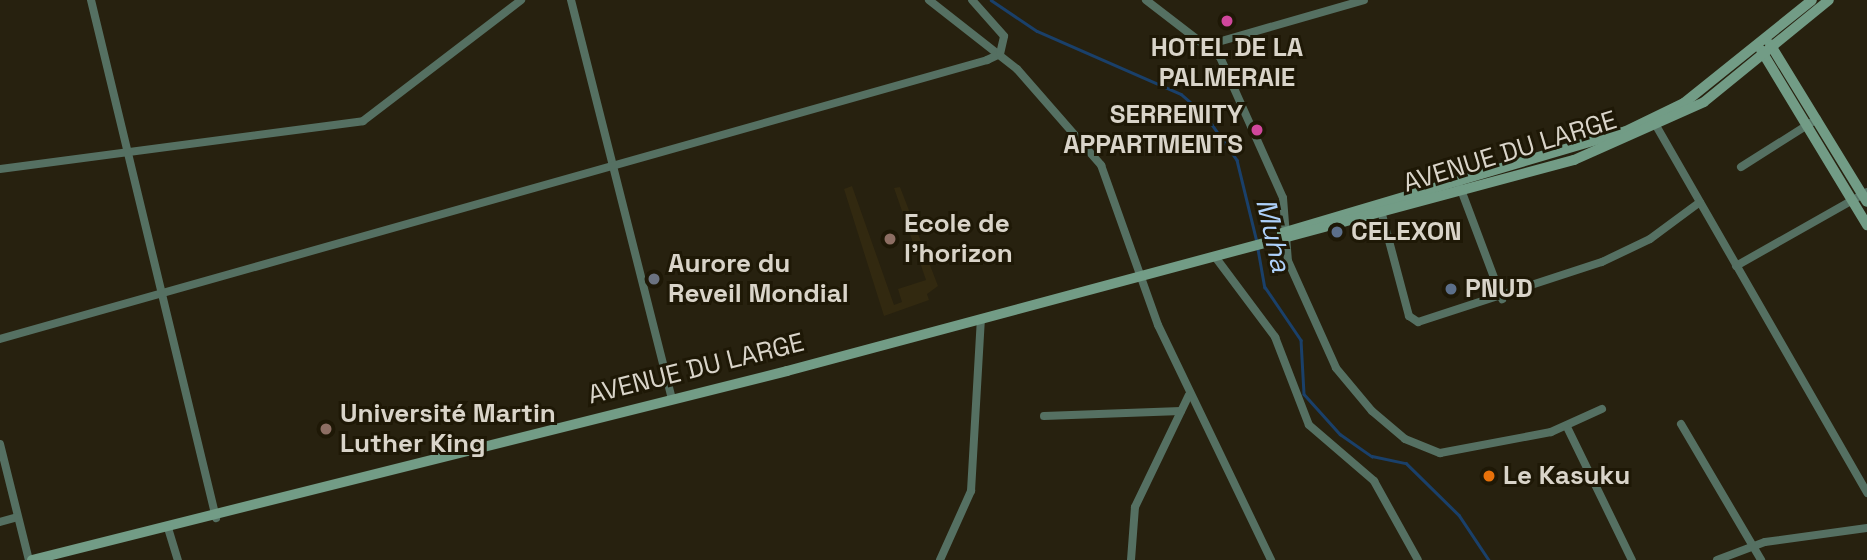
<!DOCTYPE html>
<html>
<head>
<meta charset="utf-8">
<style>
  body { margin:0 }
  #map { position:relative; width:1867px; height:560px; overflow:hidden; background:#27210f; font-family:"Space Grotesk",sans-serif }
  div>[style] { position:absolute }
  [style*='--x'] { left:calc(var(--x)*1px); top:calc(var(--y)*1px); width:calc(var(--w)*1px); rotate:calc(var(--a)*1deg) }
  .built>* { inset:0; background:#322910 }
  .stream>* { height:2.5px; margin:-1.25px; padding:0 1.25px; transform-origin:1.25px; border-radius:1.25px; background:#1a406a }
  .street>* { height:8px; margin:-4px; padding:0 4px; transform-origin:4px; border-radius:4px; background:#557062 }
  .secondary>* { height:10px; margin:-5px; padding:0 5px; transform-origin:5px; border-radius:5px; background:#729c86 }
  .dots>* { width:19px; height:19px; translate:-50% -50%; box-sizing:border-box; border:4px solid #1e1806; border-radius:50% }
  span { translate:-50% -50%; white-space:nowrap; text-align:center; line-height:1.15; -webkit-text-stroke:6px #1e1806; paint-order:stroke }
  .poi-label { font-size:26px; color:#d9d4c9; font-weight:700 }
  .right { translate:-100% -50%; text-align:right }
  .left { translate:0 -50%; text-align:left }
  .street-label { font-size:26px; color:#d9d4c9 }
  .water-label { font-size:28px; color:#add0f9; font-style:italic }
</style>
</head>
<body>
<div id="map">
  <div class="built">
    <div style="clip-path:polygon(852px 186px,894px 305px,902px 302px,898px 289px,926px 280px,894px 188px,900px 187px,938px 286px,927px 294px,929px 300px,884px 316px,844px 189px)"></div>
  </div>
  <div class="stream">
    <div style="--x:991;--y:0;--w:55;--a:34"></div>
    <div style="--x:1037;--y:31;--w:157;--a:23.6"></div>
    <div style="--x:1181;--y:94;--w:33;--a:41"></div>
    <div style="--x:1206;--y:116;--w:54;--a:54.8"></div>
    <div style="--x:1237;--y:160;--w:84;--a:76.3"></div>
    <div style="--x:1258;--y:249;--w:39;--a:80"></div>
    <div style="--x:1265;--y:287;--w:64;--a:55.8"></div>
    <div style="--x:1301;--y:340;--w:54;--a:86.8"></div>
    <div style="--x:1304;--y:394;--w:54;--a:48"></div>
    <div style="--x:1340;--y:434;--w:39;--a:35"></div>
    <div style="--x:1372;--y:456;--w:35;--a:12"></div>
    <div style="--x:1406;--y:463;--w:74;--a:44.5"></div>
    <div style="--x:1459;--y:515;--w:54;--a:56.3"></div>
  </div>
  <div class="street">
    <div style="--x:91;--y:0;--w:533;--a:76.43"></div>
    <div style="--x:571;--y:0;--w:411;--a:75.8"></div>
    <div style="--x:929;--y:0;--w:112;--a:38.1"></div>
    <div style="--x:1017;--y:69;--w:128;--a:48.8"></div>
    <div style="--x:1101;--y:165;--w:170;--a:70.4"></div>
    <div style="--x:1158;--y:325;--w:261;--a:64.3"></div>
    <div style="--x:1146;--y:0;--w:93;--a:37.6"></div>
    <div style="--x:1220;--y:57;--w:154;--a:65.9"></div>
    <div style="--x:1283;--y:198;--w:63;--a:85.5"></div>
    <div style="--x:1288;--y:261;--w:117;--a:65.8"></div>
    <div style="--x:1336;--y:368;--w:56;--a:50.1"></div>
    <div style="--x:1372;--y:411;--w:43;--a:40.3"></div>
    <div style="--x:1405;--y:439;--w:38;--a:22"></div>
    <div style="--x:1440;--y:453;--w:113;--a:-10.7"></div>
    <div style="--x:1551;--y:432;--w:56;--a:-24.3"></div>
    <div style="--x:1211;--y:44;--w:159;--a:-16"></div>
    <div style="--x:1654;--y:122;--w:428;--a:60.1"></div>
    <div style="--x:1741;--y:167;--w:90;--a:-32.3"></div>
    <div style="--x:0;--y:169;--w:366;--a:-7.5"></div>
    <div style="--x:363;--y:121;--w:199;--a:-37.4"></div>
    <div style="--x:1460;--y:187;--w:120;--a:69.4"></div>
    <div style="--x:1380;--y:207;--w:113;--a:75.1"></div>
    <div style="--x:1409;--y:316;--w:11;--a:34"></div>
    <div style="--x:1418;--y:322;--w:194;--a:-18.1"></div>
    <div style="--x:1602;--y:262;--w:53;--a:-25.6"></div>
    <div style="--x:1650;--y:239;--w:62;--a:-36.5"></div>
    <div style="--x:1216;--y:258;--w:99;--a:53.2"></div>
    <div style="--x:1275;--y:337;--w:94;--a:68.9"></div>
    <div style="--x:1309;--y:425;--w:86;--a:40.7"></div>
    <div style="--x:1374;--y:481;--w:90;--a:60.9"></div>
    <div style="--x:1736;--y:266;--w:150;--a:-29.5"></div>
    <div style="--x:0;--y:339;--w:1026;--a:-15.78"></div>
    <div style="--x:987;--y:60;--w:14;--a:-25"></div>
    <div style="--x:1000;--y:54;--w:18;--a:-77"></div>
    <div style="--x:1004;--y:36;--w:48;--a:-131.6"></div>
    <div style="--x:1044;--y:416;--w:137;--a:-2.1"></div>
    <div style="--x:1681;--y:424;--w:158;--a:59.5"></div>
    <div style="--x:1567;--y:427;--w:148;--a:64"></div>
    <div style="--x:0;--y:444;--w:120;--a:76"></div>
    <div style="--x:0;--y:522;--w:18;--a:-16"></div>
    <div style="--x:168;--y:528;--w:34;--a:73"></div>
    <div style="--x:940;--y:560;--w:76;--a:-65.8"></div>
    <div style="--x:971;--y:491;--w:172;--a:-86.7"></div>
    <div style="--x:1131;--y:560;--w:53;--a:-85.7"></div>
    <div style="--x:1135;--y:507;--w:124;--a:-64.3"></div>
    <div style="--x:1717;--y:560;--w:51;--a:-20.6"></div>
    <div style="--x:1765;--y:542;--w:103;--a:-7.8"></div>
  </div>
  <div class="secondary">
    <div style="--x:1770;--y:44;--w:185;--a:58.5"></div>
    <div style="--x:1761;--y:50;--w:205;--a:58.8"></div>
    <div style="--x:1282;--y:233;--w:357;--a:-16.5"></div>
    <div style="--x:1624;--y:132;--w:67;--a:-25.8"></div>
    <div style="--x:1684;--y:103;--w:164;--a:-38.8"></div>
    <div style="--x:32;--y:560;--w:778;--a:-14.05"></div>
    <div style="--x:787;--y:371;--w:815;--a:-15.01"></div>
    <div style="--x:1574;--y:160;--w:142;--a:-24"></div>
    <div style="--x:1704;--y:102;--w:161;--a:-39.2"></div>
  </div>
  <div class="dots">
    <div style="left:1227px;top:21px;background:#d1479c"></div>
    <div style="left:1257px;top:130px;background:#d1479c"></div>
    <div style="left:1337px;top:232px;background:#5c6f8a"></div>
    <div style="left:890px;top:239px;background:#8d6e63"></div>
    <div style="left:654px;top:279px;background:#6b7280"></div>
    <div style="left:1451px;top:289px;background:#5c6f8a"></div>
    <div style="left:326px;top:429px;background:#8d6e63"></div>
    <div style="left:1489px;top:476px;background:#e8710a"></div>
  </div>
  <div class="poi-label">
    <span style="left:1227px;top:63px">HOTEL DE LA<br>PALMERAIE</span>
    <span class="right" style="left:1243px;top:130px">SERRENITY<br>APPARTMENTS</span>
    <span class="left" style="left:904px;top:239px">Ecole de<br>l'horizon</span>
    <span class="left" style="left:1351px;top:232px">CELEXON</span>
    <span class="left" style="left:668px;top:279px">Aurore du<br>Reveil Mondial</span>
    <span class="left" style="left:1465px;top:289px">PNUD</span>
    <span class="left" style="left:340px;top:429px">Université Martin<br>Luther King</span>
    <span class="left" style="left:1503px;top:476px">Le Kasuku</span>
  </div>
  <div class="street-label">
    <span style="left:1510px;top:152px;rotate:-17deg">AVENUE DU LARGE</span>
    <span style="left:696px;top:369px;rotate:-14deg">AVENUE DU LARGE</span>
  </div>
  <div class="water-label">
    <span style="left:1274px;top:235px;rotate:77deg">Muha</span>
  </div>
</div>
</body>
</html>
